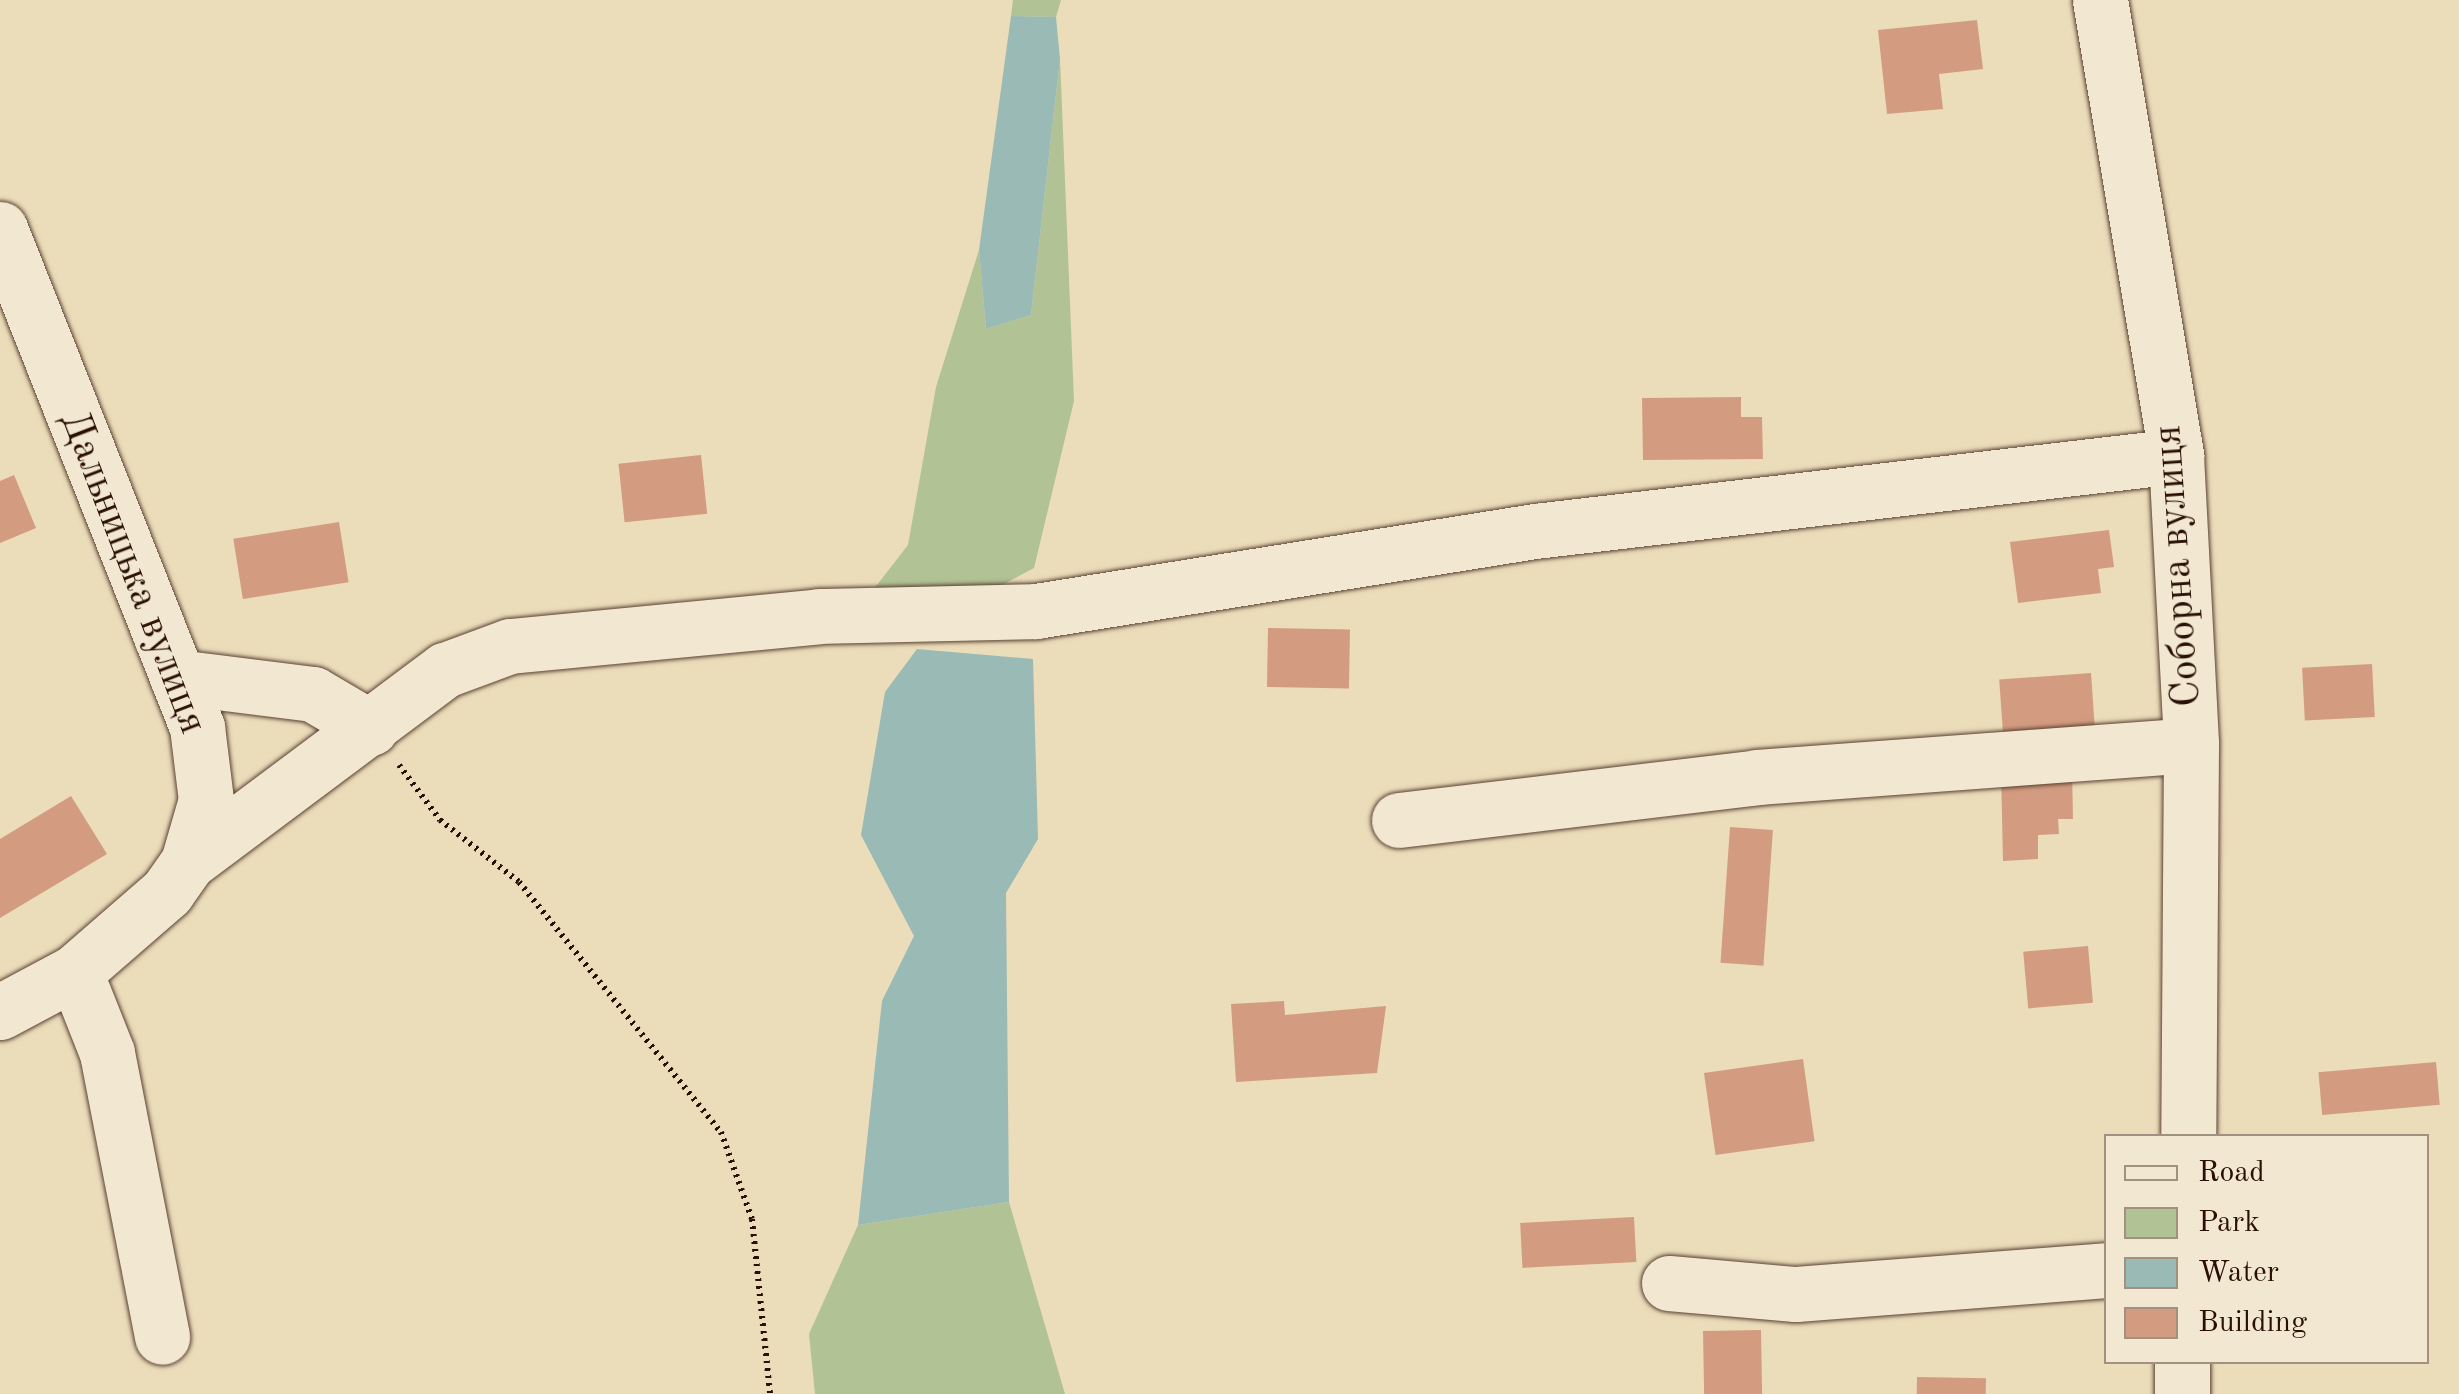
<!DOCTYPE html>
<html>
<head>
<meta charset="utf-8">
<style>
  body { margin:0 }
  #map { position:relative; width:2459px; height:1394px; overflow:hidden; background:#ebdcba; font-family:"Old Standard TT",serif }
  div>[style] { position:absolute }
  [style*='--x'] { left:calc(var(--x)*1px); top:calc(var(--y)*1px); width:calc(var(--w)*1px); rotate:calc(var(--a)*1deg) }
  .green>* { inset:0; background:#b1c295 }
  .water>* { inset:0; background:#99bab5 }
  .building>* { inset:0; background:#d39c80; transform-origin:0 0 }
  .path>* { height:6px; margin-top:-3px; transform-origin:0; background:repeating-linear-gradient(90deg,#2a0f05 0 2.5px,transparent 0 7.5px) }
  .roads { filter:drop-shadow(0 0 2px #5a4232) drop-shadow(0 0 2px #5a4232) }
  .minor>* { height:55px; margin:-27.5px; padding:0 27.5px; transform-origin:27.5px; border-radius:27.5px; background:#f2e8d2 }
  span { translate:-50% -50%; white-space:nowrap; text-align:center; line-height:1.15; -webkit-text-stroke:8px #f2e8d2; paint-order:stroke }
  .street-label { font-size:40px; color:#2a0f05 }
  .legend { position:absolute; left:2104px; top:1134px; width:325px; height:230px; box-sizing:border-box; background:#f2e8d2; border:2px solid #a29180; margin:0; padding:12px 18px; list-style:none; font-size:30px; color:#2a0f05 }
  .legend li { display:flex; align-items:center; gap:20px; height:50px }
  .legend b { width:50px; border:2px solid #a29180 }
</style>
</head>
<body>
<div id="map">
  <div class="green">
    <div style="clip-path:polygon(1013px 0,1061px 0,1056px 17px,1011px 16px)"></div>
    <div style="clip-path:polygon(1060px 59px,1074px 401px,1034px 568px,987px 593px,870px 594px,908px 545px,936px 387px,979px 250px,986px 329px,1031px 315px)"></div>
    <div style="clip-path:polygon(1009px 1202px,1065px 1394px,815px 1394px,809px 1334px,858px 1225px)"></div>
  </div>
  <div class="water">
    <div style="clip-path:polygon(1011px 16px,1056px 17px,1060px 59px,1031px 315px,986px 329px,979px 250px)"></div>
    <div style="clip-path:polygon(917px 649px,1033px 659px,1038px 839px,1006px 893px,1009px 1202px,858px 1225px,882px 1001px,914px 936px,861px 835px,885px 692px)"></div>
  </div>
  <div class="building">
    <div style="clip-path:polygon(1977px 20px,1983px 69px,1939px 74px,1943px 109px,1887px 114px,1878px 30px)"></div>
    <div style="clip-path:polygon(1741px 397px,1741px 417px,1762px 417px,1763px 459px,1643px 460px,1642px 398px)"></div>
    <div style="left:701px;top:455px;width:59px;height:83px;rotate:84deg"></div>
    <div style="clip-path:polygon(14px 475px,36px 528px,0 543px,0 481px)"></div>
    <div style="left:339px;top:522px;width:61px;height:107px;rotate:81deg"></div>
    <div style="clip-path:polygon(2109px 530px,2114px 567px,2098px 569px,2101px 593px,2018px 603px,2010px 542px)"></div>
    <div style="left:1268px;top:628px;width:82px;height:59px;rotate:1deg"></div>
    <div style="left:2372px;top:664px;width:53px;height:70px;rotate:87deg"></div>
    <div style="left:2091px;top:673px;width:56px;height:92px;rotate:86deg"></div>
    <div style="clip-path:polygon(2072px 770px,2073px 819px,2058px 819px,2059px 834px,2038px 835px,2038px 859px,2003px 861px,2001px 771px)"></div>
    <div style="clip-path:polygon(71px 796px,107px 854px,0 918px,0 839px)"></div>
    <div style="left:1730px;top:827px;width:43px;height:136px;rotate:4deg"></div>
    <div style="left:2088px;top:946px;width:57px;height:65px;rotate:85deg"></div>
    <div style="clip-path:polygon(1284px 1001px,1285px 1015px,1386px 1006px,1377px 1073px,1236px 1082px,1231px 1004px)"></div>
    <div style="left:1803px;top:1059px;width:83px;height:100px;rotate:82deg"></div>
    <div style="left:2436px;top:1062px;width:43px;height:118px;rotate:85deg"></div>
    <div style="left:1634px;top:1217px;width:45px;height:114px;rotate:87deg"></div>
    <div style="left:1761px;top:1330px;width:64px;height:58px;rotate:89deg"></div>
    <div style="left:1917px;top:1377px;width:69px;height:17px;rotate:1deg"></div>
  </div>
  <div class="path">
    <div style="--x:399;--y:765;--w:69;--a:53.3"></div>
    <div style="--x:440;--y:820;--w:100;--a:38.1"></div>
    <div style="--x:519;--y:882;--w:321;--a:51.1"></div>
    <div style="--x:721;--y:1132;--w:92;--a:70.4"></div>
    <div style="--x:752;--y:1219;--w:176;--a:84.1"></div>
  </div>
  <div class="roads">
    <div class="minor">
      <div style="--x:2100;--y:0;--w:462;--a:80.5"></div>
      <div style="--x:2176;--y:456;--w:289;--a:87"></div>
      <div style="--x:2191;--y:745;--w:391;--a:90.4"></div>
      <div style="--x:0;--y:229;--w:536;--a:68.42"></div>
      <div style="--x:197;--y:727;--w:74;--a:83"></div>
      <div style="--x:206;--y:800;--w:65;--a:106.2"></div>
      <div style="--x:188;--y:862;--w:37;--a:125"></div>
      <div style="--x:167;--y:892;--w:122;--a:139"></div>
      <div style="--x:75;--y:972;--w:85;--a:151.9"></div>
      <div style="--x:177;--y:677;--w:137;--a:7.1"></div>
      <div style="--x:313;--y:694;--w:67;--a:30.4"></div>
      <div style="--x:1399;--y:820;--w:361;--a:-6.8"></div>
      <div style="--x:1757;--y:777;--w:435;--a:-4.2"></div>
      <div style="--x:188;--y:862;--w:321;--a:-36.8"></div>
      <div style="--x:445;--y:670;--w:69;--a:-20.3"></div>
      <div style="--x:510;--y:646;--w:310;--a:-5.5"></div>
      <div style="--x:819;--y:616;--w:217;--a:-1.3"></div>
      <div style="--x:1036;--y:611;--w:505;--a:-9.11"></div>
      <div style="--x:1535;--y:531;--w:645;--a:-6.67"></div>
      <div style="--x:75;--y:972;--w:87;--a:68.4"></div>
      <div style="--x:107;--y:1053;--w:289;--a:79"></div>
      <div style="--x:1669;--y:1283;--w:127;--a:5"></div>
      <div style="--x:1796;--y:1294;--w:311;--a:-4.4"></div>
      <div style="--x:2182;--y:1394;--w:32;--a:-90"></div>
    </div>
  </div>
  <div class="street-label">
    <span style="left:2179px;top:566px;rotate:-94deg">Соборна вулиця</span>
    <span style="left:132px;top:573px;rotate:69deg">Дальницька вулиця</span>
  </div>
  <ul class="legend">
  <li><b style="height:12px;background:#f2e8d2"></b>Road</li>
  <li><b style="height:28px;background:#b1c295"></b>Park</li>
  <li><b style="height:28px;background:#99bab5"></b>Water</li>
  <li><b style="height:28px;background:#d39c80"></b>Building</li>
  </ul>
</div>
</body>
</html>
